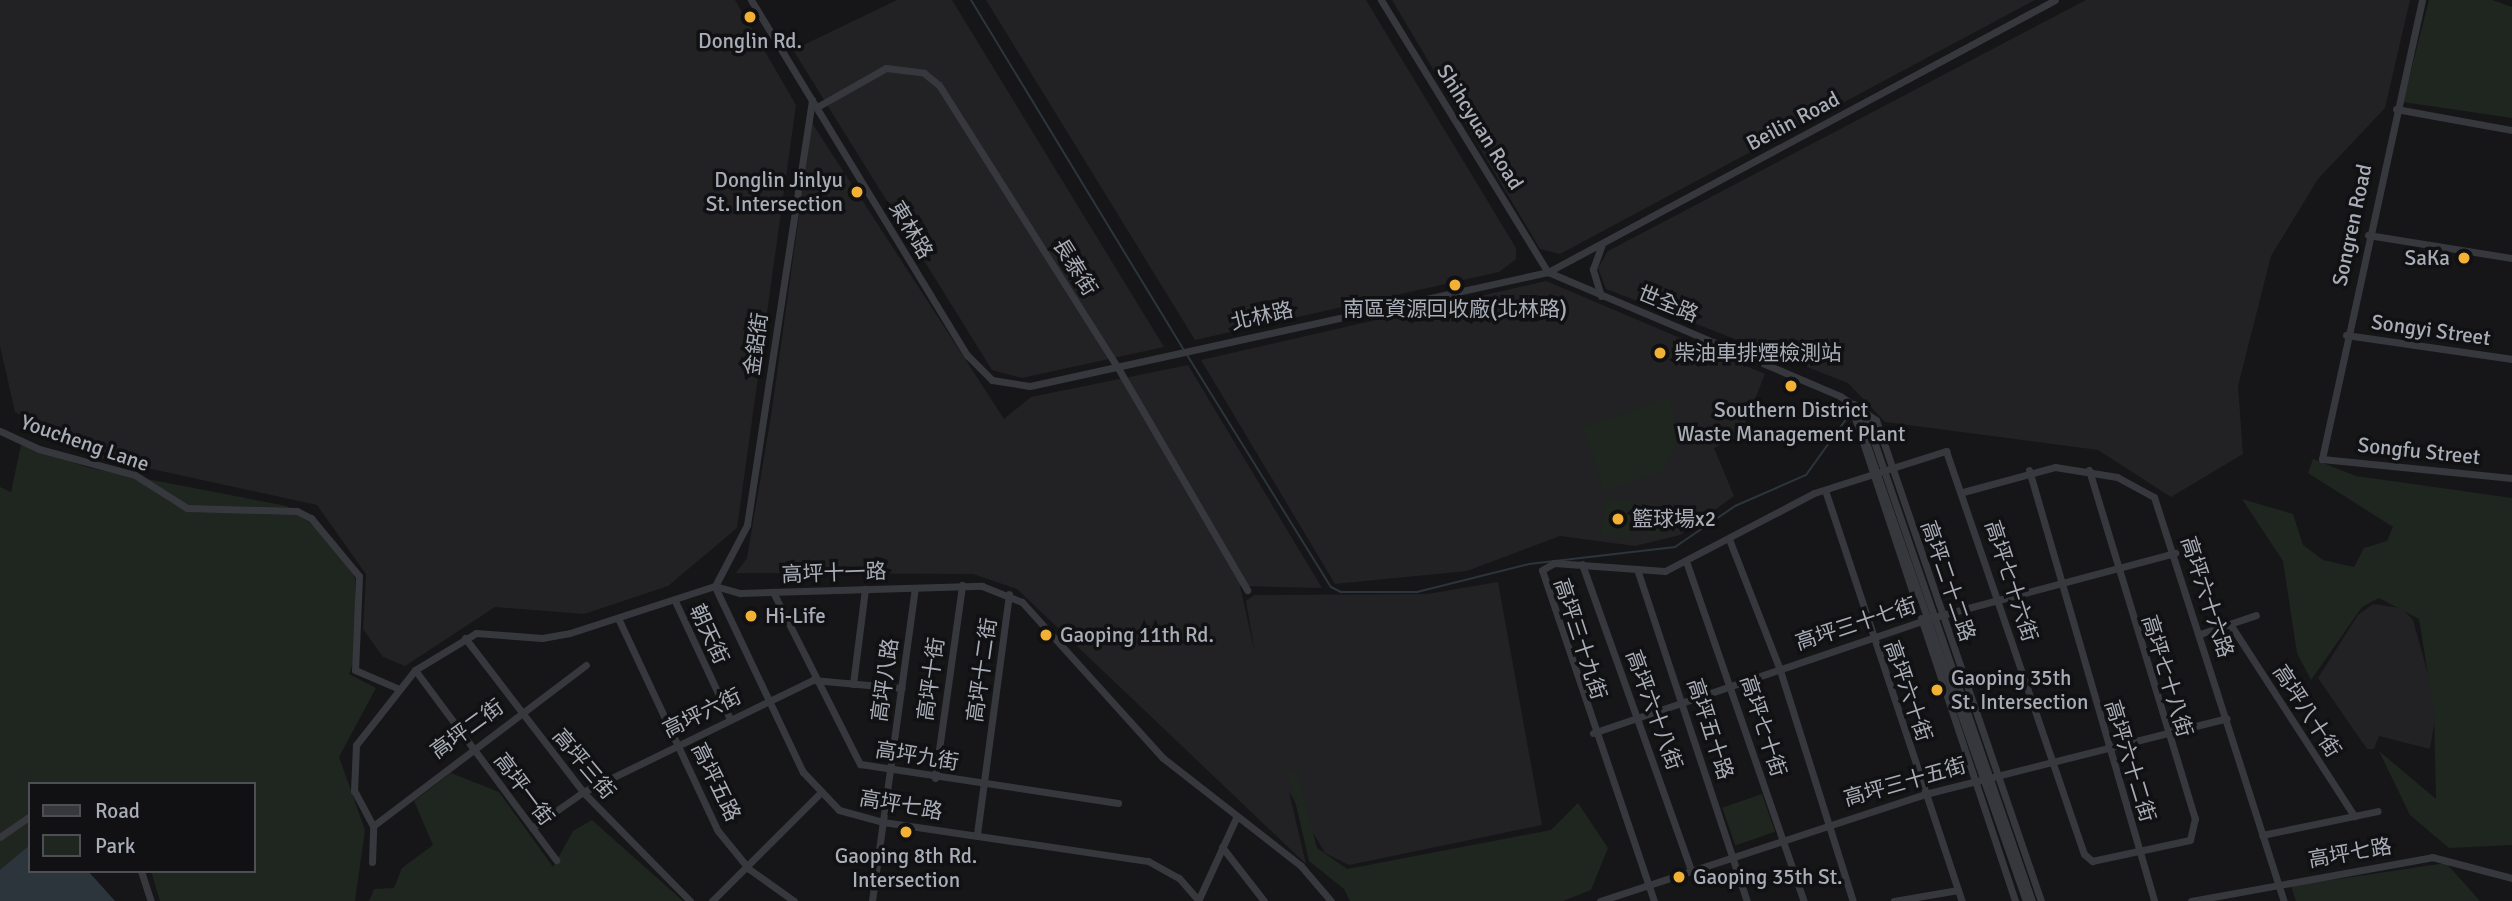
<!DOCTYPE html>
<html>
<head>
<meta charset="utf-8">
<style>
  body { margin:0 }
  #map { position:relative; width:2512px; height:901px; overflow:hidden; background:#161618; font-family:Signika,"Noto Sans TC",sans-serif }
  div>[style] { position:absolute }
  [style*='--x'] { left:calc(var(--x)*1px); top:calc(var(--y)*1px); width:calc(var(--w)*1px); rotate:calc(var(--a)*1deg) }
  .built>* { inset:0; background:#222225 }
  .green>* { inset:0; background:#1e261f; transform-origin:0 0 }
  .round { border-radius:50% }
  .water>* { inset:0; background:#2c353c }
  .stream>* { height:2px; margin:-1px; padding:0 1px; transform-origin:1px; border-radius:1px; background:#2c353c }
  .minor>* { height:7px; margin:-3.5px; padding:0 3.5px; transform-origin:3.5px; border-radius:3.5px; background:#37383d }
  .dots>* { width:19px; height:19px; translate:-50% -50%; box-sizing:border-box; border:4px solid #111113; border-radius:50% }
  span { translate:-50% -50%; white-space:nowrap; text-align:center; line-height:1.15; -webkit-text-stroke:7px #111113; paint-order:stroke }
  .poi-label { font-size:21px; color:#a8adb8 }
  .right { translate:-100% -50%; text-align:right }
  .left { translate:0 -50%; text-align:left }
  .street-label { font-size:21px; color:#a8adb8 }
  .legend { position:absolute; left:28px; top:782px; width:228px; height:91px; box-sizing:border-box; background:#111113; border:2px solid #4d4f55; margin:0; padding:9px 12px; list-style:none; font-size:21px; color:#a8adb8 }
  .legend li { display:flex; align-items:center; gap:14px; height:35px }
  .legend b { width:35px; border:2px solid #4d4f55 }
</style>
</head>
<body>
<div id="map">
  <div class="built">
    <div style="clip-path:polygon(0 0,735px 0,796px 105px,737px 528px,668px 586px,584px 614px,495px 607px,405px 666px,383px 657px,363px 629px,366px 574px,317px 505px,92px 456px,15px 412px,0 346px)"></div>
    <div style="clip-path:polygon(897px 0,952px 0,1164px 347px,1022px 378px,992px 370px,793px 50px)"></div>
    <div style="clip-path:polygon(986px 0,1366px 0,1516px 248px,1516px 259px,1499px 272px,1195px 340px)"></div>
    <div style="clip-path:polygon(1392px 0,2035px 0,1560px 254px,1540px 249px)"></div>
    <div style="clip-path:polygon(2086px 0,2410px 0,2385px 108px,2318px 179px,2271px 256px,2238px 386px,2243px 454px,2171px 497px,2098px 450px,1885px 422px,1848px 383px,1606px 289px,1598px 268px,1608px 251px)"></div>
    <div style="clip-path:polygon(812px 123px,1004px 419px,1031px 397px,1188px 365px,1322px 588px,1240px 586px,1255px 653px,1246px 601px,1254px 595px,1427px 594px,1498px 582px,1542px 825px,1349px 865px,1325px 853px,1289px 792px,1306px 864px,1017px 589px,973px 574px,736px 573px,747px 558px,771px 416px)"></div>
    <div style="clip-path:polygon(1546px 281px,1765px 374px,1740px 436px,1714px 448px,1734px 496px,1680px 535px,1635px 546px,1560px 536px,1467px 571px,1335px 584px,1201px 360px)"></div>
    <div style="clip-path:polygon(2373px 604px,2401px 608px,2413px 620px,2437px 707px,2430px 749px,2379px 736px,2374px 749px,2367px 749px,2318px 678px,2358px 615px)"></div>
  </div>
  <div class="green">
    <div style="clip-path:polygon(2429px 0,2492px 0,2512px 7px,2512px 118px,2403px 102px)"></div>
    <div style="clip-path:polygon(1668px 398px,1680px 435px,1663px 471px,1604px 491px,1583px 427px)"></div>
    <div style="clip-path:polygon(21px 445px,90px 468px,287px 506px,336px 542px,355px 578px,355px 657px,349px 674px,376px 688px,339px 757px,365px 830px,355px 901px,160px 901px,151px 871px,254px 871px,254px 784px,30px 784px,30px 871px,0 890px,0 487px,11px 492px)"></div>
    <div style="clip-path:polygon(2313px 459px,2356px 476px,2512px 498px,2512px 845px,2449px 848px,2410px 815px,2379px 751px,2436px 799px,2434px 711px,2419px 619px,2379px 598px,2362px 607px,2311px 680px,2297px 653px,2283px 561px,2242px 499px,2293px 514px,2303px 545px,2323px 560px,2354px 567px,2364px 548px,2387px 541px,2393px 527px,2308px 473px)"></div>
    <div style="left:1606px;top:498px;width:29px;height:37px;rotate:8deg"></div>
    <div class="round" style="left:1642px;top:511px;width:24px;height:24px"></div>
    <div style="clip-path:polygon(1288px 771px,1298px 775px,1317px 848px,1347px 869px,1551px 830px,1578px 803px,1608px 848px,1591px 890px,1563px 901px,1350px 901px,1344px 889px,1309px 861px)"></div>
    <div style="clip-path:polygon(451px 773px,499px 792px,553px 867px,573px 831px,592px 820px,683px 901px,369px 901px,374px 889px,394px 888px,402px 868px,433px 845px,414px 801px)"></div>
    <div style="left:1762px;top:794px;width:40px;height:42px;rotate:71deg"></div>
    <div style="clip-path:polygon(2446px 863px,2480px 901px,2296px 901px,2291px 886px)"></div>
  </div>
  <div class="water">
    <div style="clip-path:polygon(30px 845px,30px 871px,88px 871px,115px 901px,0 901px,0 870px)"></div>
  </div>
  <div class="stream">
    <div style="--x:971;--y:0;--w:410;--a:58.7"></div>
    <div style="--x:1187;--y:355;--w:273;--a:58.2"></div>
    <div style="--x:1331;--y:587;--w:11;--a:27"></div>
    <div style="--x:1341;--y:592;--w:76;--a:0"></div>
    <div style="--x:1417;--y:592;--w:115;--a:-14"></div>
    <div style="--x:1529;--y:564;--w:147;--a:-6.6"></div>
    <div style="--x:1675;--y:547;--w:73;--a:-34.3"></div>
    <div style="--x:1735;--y:506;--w:77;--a:-23.6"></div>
    <div style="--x:1806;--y:475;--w:70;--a:-54.3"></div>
  </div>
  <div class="minor">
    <div style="--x:751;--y:0;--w:416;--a:58.7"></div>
    <div style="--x:967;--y:355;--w:35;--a:45"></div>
    <div style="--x:992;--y:380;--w:38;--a:9"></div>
    <div style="--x:1030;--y:386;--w:530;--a:-12.41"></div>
    <div style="--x:1548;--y:272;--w:575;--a:-28.21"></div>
    <div style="--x:1381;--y:0;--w:319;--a:58.5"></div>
    <div style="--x:1548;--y:272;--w:317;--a:23"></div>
    <div style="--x:1840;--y:396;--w:43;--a:33.7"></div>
    <div style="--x:1876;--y:420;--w:509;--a:71.07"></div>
    <div style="--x:2422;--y:0;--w:470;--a:102.3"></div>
    <div style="--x:2322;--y:459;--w:191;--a:5.7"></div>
    <div style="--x:817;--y:107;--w:79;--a:-29.5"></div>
    <div style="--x:886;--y:68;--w:38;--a:7"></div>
    <div style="--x:924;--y:73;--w:19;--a:39"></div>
    <div style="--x:939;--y:85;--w:335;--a:57.7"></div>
    <div style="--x:1118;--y:368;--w:257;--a:59.8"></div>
    <div style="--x:2396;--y:109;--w:118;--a:10.3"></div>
    <div style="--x:2368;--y:235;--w:146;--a:9.1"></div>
    <div style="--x:1601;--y:296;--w:28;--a:-107"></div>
    <div style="--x:1593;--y:269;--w:27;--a:-70"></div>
    <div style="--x:2346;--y:335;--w:168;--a:8.2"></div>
    <div style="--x:1854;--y:404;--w:21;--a:53"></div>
    <div style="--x:1867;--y:421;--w:508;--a:71.03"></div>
    <div style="--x:1854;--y:408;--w:522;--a:70.77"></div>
    <div style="--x:1853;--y:412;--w:194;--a:71.7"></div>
    <div style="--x:0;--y:431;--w:43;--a:24.8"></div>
    <div style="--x:39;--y:449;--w:99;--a:15.2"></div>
    <div style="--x:135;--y:475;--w:62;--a:32.4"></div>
    <div style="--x:187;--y:508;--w:110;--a:1.6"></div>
    <div style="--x:297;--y:511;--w:16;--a:27"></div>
    <div style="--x:311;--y:518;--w:75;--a:50.4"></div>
    <div style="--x:359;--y:576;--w:94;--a:92.4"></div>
    <div style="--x:355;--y:670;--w:46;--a:23.2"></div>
    <div style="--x:2029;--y:470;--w:449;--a:73.8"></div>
    <div style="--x:1825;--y:490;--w:433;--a:71.6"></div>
    <div style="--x:1963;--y:492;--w:95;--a:-15.2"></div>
    <div style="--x:2055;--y:467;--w:63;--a:9.2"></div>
    <div style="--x:2117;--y:477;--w:42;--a:28.4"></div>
    <div style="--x:2154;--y:497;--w:424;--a:72.2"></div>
    <div style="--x:1729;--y:539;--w:137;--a:68.7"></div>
    <div style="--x:1779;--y:667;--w:245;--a:72.5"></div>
    <div style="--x:1582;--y:564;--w:323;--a:70.4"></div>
    <div style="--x:1687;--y:564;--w:357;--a:70.9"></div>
    <div style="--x:1637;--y:569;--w:350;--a:71.7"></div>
    <div style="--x:715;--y:586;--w:69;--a:-62.3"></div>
    <div style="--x:747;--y:525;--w:430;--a:-81.3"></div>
    <div style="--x:715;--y:587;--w:205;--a:64.6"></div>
    <div style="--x:803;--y:772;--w:52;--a:46.5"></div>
    <div style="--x:839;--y:810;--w:46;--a:15.3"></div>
    <div style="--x:883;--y:822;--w:268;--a:8.4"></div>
    <div style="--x:1148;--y:861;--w:35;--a:29"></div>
    <div style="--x:1179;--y:878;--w:30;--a:49"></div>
    <div style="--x:773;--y:592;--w:193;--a:63.2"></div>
    <div style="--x:860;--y:764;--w:261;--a:8.6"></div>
    <div style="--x:675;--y:601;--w:130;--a:65"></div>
    <div style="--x:618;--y:618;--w:235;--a:64.9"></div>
    <div style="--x:718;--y:831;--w:49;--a:50.8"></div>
    <div style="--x:749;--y:869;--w:55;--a:35.4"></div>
    <div style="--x:1921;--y:618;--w:298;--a:71.6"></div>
    <div style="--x:2230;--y:624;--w:229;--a:57.1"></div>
    <div style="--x:2200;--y:634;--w:59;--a:-18.7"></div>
    <div style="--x:465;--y:638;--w:194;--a:52.5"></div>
    <div style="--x:583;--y:792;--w:153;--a:45.5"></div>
    <div style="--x:415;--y:670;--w:237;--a:53.4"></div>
    <div style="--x:853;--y:684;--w:96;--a:-82.8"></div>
    <div style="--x:1593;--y:733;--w:353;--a:-18.8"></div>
    <div style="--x:1927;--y:619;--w:257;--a:-14.9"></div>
    <div style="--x:935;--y:778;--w:195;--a:-82"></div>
    <div style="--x:373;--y:826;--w:40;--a:-118"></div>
    <div style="--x:354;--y:791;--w:46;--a:-87.5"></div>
    <div style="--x:356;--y:745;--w:95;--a:-51.8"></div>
    <div style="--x:415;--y:670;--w:71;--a:-31.2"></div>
    <div style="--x:476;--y:633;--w:66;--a:4.3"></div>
    <div style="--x:542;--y:638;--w:28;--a:-10"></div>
    <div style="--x:570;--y:633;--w:152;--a:-18"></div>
    <div style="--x:715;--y:586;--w:26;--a:16"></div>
    <div style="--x:740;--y:593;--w:242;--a:-1.7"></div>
    <div style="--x:982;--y:586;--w:43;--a:21.8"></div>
    <div style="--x:1022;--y:602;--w:210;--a:47.9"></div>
    <div style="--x:1163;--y:758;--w:175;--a:38"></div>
    <div style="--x:1301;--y:866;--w:46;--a:49.4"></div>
    <div style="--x:373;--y:826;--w:267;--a:-37.1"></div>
    <div style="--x:532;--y:828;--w:62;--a:-35.2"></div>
    <div style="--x:583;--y:792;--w:256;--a:-26"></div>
    <div style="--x:813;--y:680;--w:89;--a:5.1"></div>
    <div style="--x:977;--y:834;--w:242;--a:-82.4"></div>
    <div style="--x:2262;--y:835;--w:118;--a:-11.7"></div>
    <div style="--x:0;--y:837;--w:37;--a:-35"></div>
    <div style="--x:1222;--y:847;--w:68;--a:52.1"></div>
    <div style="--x:372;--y:862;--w:36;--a:-88"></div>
    <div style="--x:141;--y:871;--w:32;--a:72"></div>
    <div style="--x:712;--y:901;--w:150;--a:-45"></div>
    <div style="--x:872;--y:901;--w:316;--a:-82.2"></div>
    <div style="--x:1198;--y:901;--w:91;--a:-65.4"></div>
    <div style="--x:1600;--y:901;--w:342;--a:-18.2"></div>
    <div style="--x:1925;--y:794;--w:311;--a:-14.1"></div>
    <div style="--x:1654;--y:901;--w:349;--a:-108.7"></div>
    <div style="--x:1542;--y:570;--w:14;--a:-30"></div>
    <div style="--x:1554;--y:563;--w:111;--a:4.1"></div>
    <div style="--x:1665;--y:571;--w:168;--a:-27.6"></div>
    <div style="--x:1814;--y:493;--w:139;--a:-17.7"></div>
    <div style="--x:1946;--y:451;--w:426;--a:71.1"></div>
    <div style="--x:2084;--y:854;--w:11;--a:41"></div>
    <div style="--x:2092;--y:861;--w:100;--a:-12.1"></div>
    <div style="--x:2190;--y:840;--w:22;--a:-77"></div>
    <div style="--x:2195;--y:819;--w:365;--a:-106.9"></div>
    <div style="--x:1894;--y:901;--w:65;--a:-9.8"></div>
    <div style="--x:2191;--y:901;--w:245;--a:-10.3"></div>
    <div style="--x:2432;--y:857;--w:83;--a:14.7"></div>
  </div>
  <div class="dots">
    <div style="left:750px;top:17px;background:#f2b134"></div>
    <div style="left:857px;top:192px;background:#f2b134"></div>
    <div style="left:2464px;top:258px;background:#f2b134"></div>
    <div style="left:1455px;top:285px;background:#f2b134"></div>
    <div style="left:1660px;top:353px;background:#f2b134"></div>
    <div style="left:1791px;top:386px;background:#f2b134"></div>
    <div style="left:1618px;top:519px;background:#f2b134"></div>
    <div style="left:751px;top:616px;background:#f2b134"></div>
    <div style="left:1046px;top:635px;background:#f2b134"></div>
    <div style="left:1937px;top:690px;background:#f2b134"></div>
    <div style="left:906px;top:832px;background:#f2b134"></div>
    <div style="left:1679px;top:877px;background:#f2b134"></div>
  </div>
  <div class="poi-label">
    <span style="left:750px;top:41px">Donglin Rd.</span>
    <span class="right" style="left:843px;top:192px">Donglin Jinlyu<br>St. Intersection</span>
    <span class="right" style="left:2450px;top:258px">SaKa</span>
    <span style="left:1455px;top:309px">南區資源回收廠(北林路)</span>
    <span class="left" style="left:1674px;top:353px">柴油車排煙檢測站</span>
    <span style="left:1791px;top:422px">Southern District<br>Waste Management Plant</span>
    <span class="left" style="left:1632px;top:519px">籃球場x2</span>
    <span class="left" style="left:765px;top:616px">Hi-Life</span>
    <span class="left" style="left:1060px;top:635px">Gaoping 11th Rd.</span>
    <span class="left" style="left:1951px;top:690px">Gaoping 35th<br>St. Intersection</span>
    <span style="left:906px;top:868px">Gaoping 8th Rd.<br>Intersection</span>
    <span class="left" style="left:1693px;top:877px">Gaoping 35th St.</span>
  </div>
  <div class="street-label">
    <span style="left:1793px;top:121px;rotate:-28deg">Beilin Road</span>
    <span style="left:1480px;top:127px;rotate:58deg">Shihcyuan Road</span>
    <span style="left:2352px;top:225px;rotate:-78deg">Songren Road</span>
    <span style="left:911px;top:230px;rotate:59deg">東林路</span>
    <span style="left:1075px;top:267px;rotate:58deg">長泰街</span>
    <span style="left:1668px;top:304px;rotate:22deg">世全路</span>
    <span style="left:1262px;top:316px;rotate:-13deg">北林路</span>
    <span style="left:2431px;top:330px;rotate:8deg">Songyi Street</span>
    <span style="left:756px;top:344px;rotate:-82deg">金鋁街</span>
    <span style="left:85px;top:443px;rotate:19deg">Youcheng Lane</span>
    <span style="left:2419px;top:451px;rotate:6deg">Songfu Street</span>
    <span style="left:834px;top:573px;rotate:-2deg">高坪十一路</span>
    <span style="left:1948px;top:581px;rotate:71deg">高坪二十二路</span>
    <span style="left:2011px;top:581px;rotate:72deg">高坪七十六街</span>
    <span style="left:2207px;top:597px;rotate:72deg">高坪六十六路</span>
    <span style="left:1856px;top:624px;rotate:-18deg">高坪三十七街</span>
    <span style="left:709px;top:634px;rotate:65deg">朝天街</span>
    <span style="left:1580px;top:639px;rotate:72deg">高坪三十九街</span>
    <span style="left:982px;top:670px;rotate:-82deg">高坪十二街</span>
    <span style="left:2167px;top:676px;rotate:73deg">高坪七十八街</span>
    <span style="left:931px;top:679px;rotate:-82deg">高坪十街</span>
    <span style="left:885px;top:680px;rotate:-82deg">高坪八路</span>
    <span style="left:1908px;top:691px;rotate:71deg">高坪六十街</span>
    <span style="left:1654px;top:710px;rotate:70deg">高坪六十八街</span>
    <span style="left:2307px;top:711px;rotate:57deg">高坪八十街</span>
    <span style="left:702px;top:713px;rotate:-26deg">高坪六街</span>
    <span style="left:1763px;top:726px;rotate:72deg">高坪七十街</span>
    <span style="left:467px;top:729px;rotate:-36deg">高坪二街</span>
    <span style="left:1710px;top:729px;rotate:72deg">高坪五十路</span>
    <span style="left:917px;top:756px;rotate:9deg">高坪九街</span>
    <span style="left:2130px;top:761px;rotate:73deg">高坪六十二街</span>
    <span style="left:584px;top:764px;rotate:50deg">高坪三街</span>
    <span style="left:716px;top:782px;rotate:64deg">高坪五路</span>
    <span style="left:1905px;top:782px;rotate:-16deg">高坪三十五街</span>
    <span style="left:524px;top:789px;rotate:53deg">高坪一街</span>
    <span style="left:901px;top:805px;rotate:10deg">高坪七路</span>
    <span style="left:2350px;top:853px;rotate:-10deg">高坪七路</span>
  </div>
  <ul class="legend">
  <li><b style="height:9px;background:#37383d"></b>Road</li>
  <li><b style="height:19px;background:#1e261f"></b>Park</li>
  </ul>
</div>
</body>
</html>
